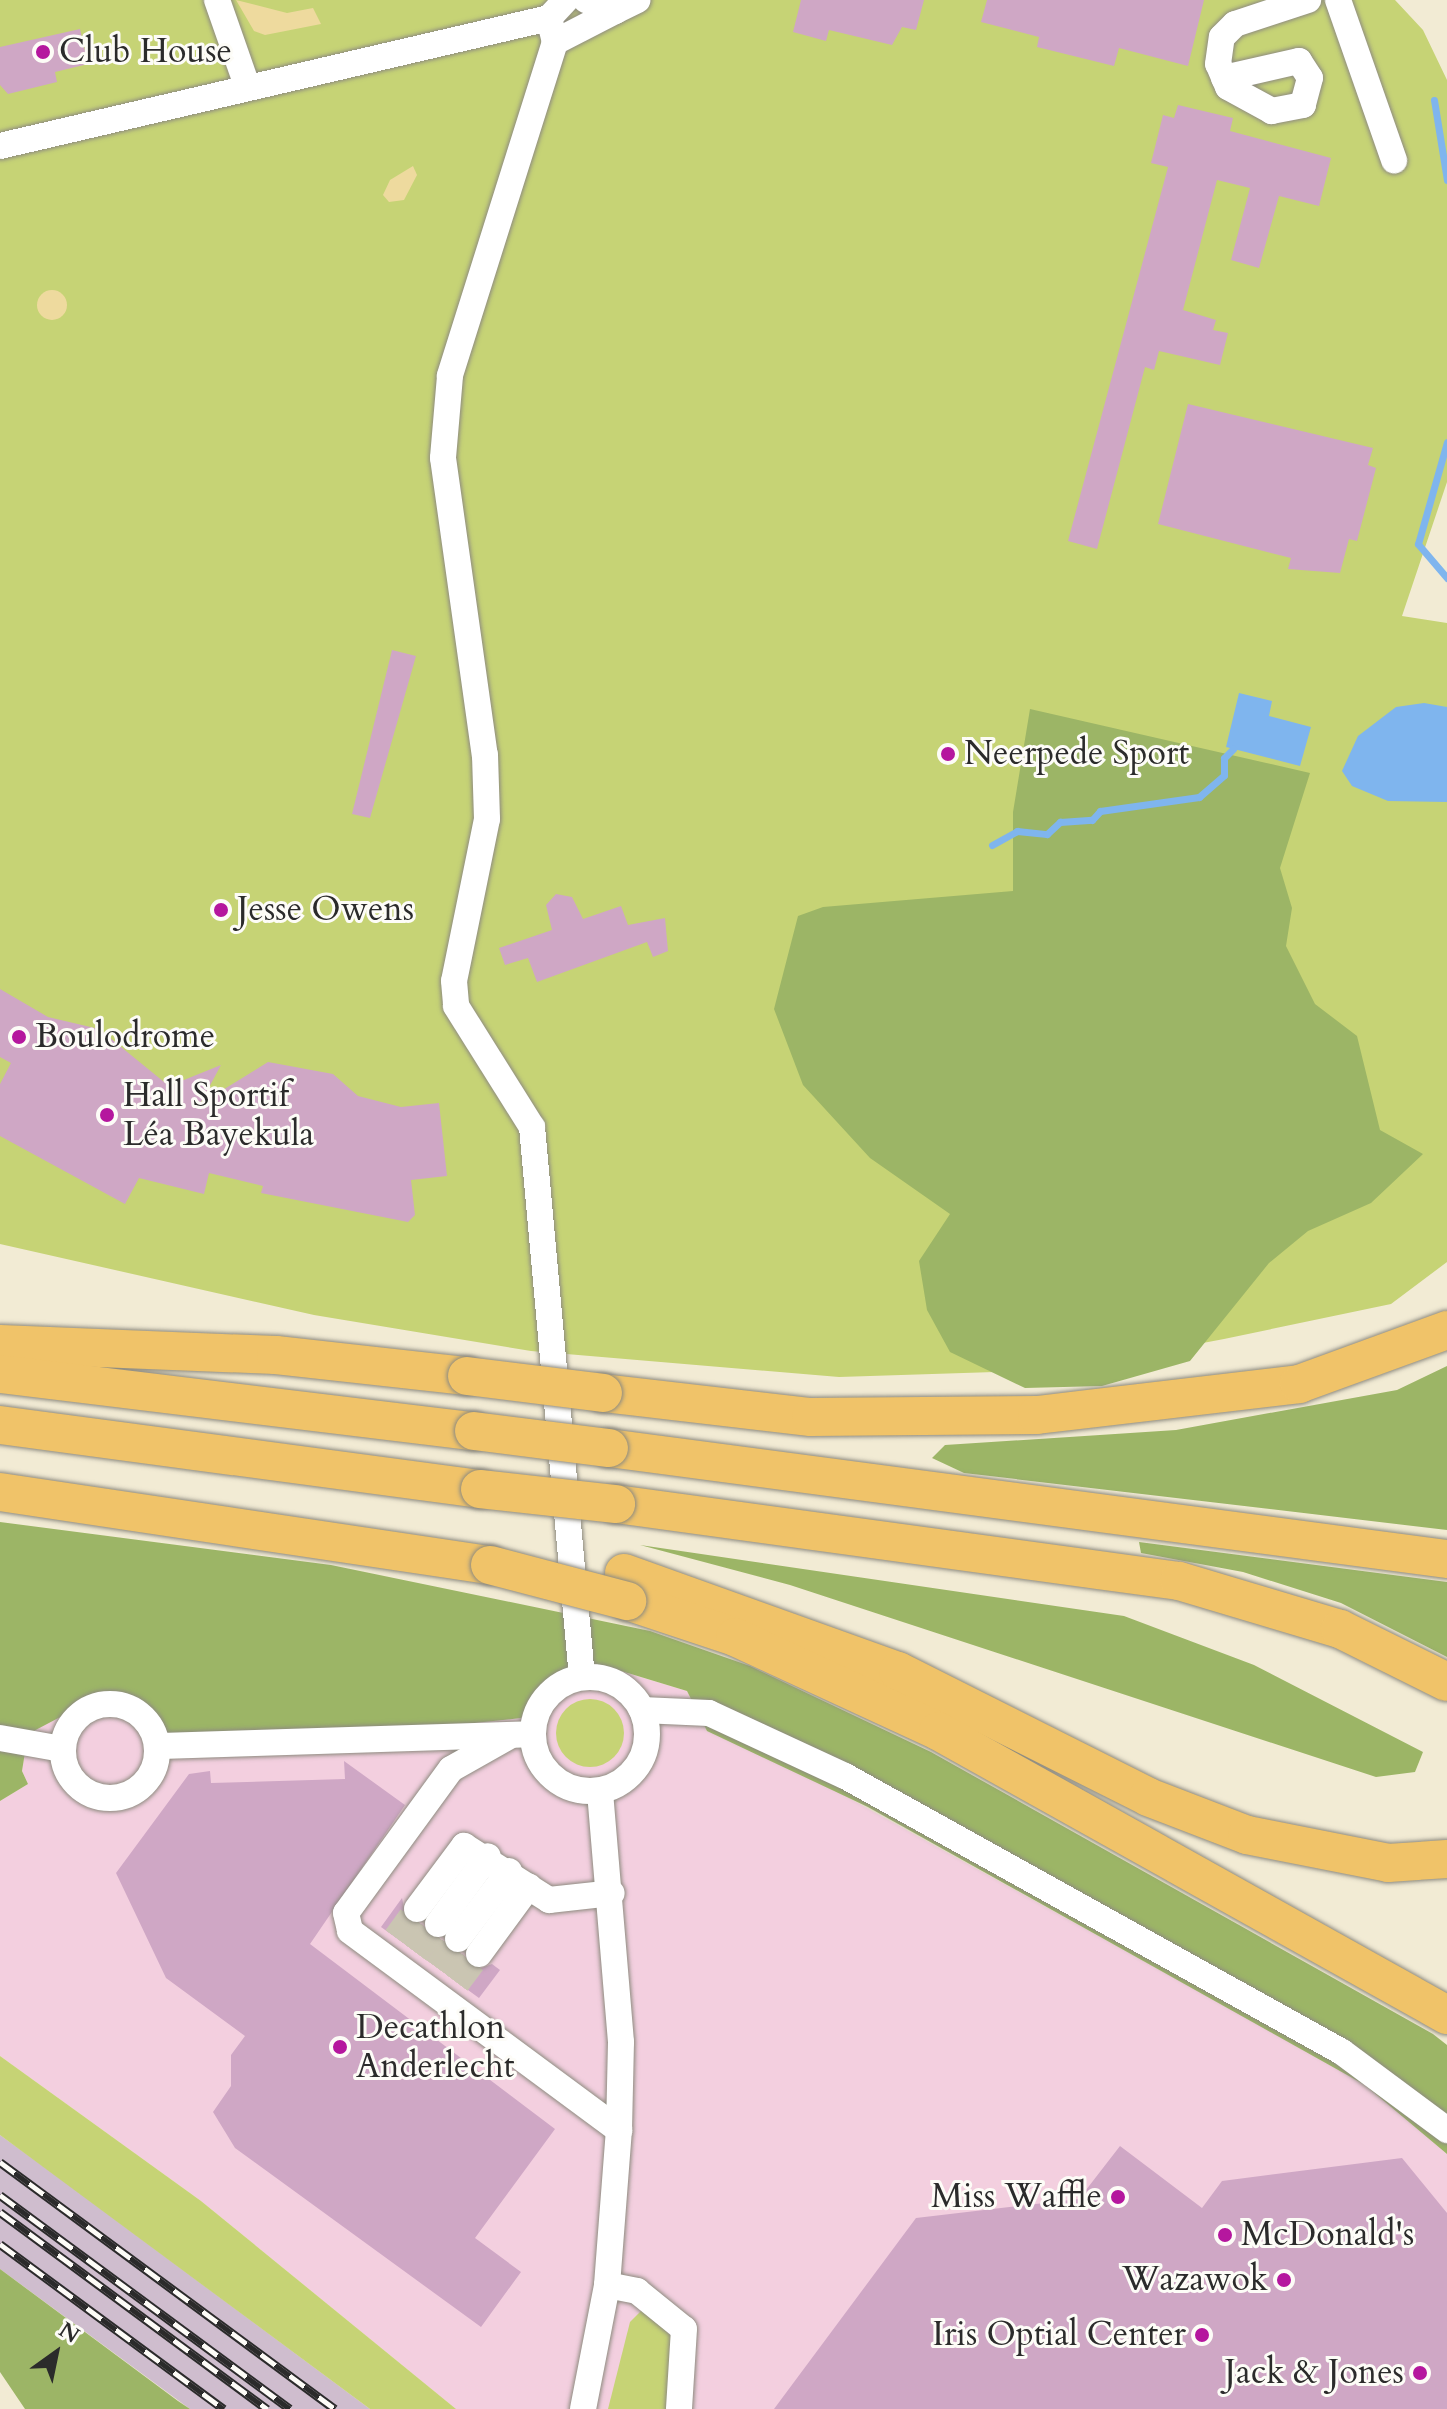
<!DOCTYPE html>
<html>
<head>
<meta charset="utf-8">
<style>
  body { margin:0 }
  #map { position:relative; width:1447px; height:2409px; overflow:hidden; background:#f2ebd4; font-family:Cardo,serif }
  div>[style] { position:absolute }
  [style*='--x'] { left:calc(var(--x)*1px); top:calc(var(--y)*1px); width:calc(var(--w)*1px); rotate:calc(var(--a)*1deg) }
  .built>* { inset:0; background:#f3cfdf }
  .industrial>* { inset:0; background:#cfbdce }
  .green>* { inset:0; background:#c6d375 }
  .round { border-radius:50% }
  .forest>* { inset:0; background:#9cb566 }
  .sand>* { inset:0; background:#eeda9e }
  .water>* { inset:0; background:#7fb5ee }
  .stream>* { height:7px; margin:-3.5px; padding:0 3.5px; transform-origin:3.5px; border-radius:3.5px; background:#7fb5ee }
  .building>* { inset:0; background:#cfa7c5 }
  .minor-tunnel>* { height:26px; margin-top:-13px; transform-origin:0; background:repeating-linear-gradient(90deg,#cac5b2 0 26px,transparent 0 39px) }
  .roads { filter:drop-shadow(0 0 2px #8e8b80) drop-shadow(0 0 2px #8e8b80) }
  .minor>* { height:26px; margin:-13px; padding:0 13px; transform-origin:13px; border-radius:13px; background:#fff }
  .minor>.ring { margin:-13px; padding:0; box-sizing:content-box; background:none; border:26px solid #fff; border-radius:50% }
  .highway>* { height:38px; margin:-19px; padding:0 19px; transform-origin:19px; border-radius:19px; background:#f0c369 }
  .rail>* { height:9px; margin-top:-4.5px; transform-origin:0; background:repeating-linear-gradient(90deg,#fdfcf7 0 18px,#2b2b2b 0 36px); box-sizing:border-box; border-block:2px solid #2b2b2b }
  .bridges { filter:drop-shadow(0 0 2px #8e8b80) drop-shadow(0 0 2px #8e8b80) }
  .highway-bridge>* { height:38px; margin:-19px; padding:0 19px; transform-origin:19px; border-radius:19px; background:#f0c369 }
  .dots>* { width:22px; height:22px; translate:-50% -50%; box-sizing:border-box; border:4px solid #fdfcf7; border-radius:50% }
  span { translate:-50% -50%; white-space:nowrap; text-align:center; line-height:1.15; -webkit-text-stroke:6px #fdfcf7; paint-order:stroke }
  .poi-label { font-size:34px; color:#2b2b2b }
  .left { translate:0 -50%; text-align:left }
  .right { translate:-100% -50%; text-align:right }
  .north { position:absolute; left:16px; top:2313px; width:80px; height:80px; -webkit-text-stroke:6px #fdfcf7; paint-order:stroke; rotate:33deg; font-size:22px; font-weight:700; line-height:32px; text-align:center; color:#2b2b2b }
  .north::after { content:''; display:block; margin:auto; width:28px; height:36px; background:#2b2b2b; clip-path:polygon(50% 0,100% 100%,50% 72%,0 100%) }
</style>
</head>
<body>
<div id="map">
  <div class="built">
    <div style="clip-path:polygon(607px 1667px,687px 1691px,707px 1731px,818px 1781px,1284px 2039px,1365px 2085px,1427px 2135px,1447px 2154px,1447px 2409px,456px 2409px,201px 2201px,0 2056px,0 1801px,28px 1784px,22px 1771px,28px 1733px,106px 1693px,131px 1699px,167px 1738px,521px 1718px,547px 1682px,571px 1670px)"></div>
  </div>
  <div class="industrial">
    <div style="clip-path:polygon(0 2135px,51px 2172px,370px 2409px,190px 2409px,0 2269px)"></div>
  </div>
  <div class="green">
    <div style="clip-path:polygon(0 0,1395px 0,1423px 30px,1447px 80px,1447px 482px,1402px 616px,1447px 623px,1447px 1262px,1391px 1304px,1224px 1339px,1060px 1370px,839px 1377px,531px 1351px,314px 1315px,0 1244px)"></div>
    <div class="round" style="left:556px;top:1699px;width:68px;height:68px"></div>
    <div style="clip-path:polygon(0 2056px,201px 2201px,456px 2409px,370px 2409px,0 2135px)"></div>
    <div style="clip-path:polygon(643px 2309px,671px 2336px,670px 2409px,608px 2409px,630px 2322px)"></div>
  </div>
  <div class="forest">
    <div style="clip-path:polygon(1030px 709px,1310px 773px,1280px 868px,1292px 908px,1286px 946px,1315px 1004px,1357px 1036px,1380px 1130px,1423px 1154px,1371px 1203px,1308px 1231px,1269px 1263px,1190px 1361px,1102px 1386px,1025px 1388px,950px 1352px,927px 1310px,919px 1261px,950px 1214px,870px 1158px,803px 1085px,774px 1009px,798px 916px,823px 907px,1013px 891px,1013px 812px)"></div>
    <div style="clip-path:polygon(1447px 1366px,1447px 1530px,964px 1473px,932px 1458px,945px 1445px,1176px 1430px,1397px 1390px)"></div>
    <div style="clip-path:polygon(0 1522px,331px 1565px,650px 1631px,750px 1666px,931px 1752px,1433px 2034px,1447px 2045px,1447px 2154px,1365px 2085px,868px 1807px,707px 1731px,687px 1691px,608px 1667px,571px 1670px,547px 1682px,521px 1718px,446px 1726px,167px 1738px,131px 1699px,106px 1693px,28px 1734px,22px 1771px,28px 1784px,0 1801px)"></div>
    <div style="clip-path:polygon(1139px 1542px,1447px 1582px,1447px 1657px,1341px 1603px,1243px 1572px,1141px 1553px)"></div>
    <div style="clip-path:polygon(640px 1545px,1124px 1616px,1254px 1665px,1423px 1752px,1415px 1772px,1376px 1777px,790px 1585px)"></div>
    <div style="clip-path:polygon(0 2269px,178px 2401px,190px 2409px,25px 2409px,0 2372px)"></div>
  </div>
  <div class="sand">
    <div style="clip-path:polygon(236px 0,287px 13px,313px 8px,321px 24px,265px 35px,254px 31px)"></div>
    <div style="clip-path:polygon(413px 166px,417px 175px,404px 200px,389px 202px,383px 195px,390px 180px)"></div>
    <div class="round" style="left:37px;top:290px;width:30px;height:30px"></div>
  </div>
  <div class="water">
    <div style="clip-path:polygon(1239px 693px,1272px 701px,1269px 716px,1311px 727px,1300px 766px,1226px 747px)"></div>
    <div style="clip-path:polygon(1424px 703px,1447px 707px,1447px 802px,1388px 801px,1352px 786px,1342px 771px,1358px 736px,1396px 707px)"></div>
  </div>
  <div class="stream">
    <div style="--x:1434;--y:100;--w:81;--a:80.8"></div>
    <div style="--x:1447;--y:442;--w:106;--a:105.9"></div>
    <div style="--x:1418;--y:544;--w:45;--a:49.5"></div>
    <div style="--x:992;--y:845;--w:29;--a:-29"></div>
    <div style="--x:1017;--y:831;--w:30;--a:6"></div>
    <div style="--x:1047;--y:834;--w:18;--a:-43"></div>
    <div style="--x:1060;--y:822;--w:32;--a:-4"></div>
    <div style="--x:1092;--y:820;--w:12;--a:-48"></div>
    <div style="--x:1100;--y:811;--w:100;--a:-8"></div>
    <div style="--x:1199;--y:797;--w:33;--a:-41"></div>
    <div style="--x:1224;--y:775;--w:17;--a:-90"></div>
    <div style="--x:1224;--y:758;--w:13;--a:-45"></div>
  </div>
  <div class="building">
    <div style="clip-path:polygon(801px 0,924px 0,916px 30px,902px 27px,892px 45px,829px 30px,826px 41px,793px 32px)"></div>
    <div style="clip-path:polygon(987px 0,1204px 0,1188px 66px,1119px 48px,1114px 66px,1037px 47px,1039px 37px,981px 22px)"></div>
    <div style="clip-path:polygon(80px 29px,88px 64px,55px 72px,57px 82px,8px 94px,0 85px,0 47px)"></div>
    <div style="clip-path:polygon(1178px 105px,1233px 118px,1230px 131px,1331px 158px,1319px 206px,1279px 196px,1259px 268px,1231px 260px,1250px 188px,1217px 180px,1183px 310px,1216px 320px,1213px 330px,1228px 333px,1220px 365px,1159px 351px,1154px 370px,1145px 367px,1097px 549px,1068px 541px,1168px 167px,1151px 163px,1163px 115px,1174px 118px)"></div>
    <div style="clip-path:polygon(1188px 404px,1373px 448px,1368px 465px,1376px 468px,1357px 541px,1349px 539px,1340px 573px,1288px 569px,1291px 558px,1158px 524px)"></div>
    <div style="clip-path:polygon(392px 650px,416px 656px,370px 818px,352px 814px)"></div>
    <div style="clip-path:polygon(556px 894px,572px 897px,583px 919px,621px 906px,628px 925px,665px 918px,668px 951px,653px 957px,647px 942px,537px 982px,528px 958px,505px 965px,499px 948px,552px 930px,546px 905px)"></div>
    <div style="clip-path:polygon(0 989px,48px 1017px,99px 1029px,169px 1086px,221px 1065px,200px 1104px,268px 1062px,333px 1074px,358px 1096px,401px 1107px,439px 1103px,447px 1176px,411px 1180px,415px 1215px,408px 1222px,261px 1193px,263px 1186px,209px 1173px,204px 1194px,139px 1178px,125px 1204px,0 1136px,0 1084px,11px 1063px,0 1057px)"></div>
    <div style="clip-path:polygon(344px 1761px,405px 1805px,310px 1944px,555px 2129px,475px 2238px,521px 2272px,481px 2327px,235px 2148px,213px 2112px,231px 2086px,231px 2055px,245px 2036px,166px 1978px,116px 1873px,189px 1774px,210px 1771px,211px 1783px,345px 1779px)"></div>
    <div style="clip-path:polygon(402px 1898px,407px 1921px,422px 1924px,449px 1952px,463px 1954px,476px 1970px,492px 1964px,500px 1970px,479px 1998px,381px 1927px)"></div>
    <div style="clip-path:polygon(1120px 2146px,1202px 2208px,1222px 2181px,1402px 2158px,1447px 2213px,1447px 2409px,774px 2409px,916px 2218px,1079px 2199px)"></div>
  </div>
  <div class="minor-tunnel">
    <div style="--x:396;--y:1938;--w:36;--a:-54"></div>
    <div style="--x:416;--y:1953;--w:36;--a:-53"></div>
    <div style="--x:437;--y:1968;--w:36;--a:-54"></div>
    <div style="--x:457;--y:1983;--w:36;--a:-53"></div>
  </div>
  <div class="roads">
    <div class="minor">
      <div style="--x:217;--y:0;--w:88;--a:70.7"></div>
      <div style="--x:586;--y:0;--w:31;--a:21"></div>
      <div style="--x:615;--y:11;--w:25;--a:-26"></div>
      <div style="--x:1338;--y:0;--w:170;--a:70.7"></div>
      <div style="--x:549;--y:18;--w:25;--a:76"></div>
      <div style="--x:555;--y:42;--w:350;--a:107.5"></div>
      <div style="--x:450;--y:376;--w:82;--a:94.9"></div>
      <div style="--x:443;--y:458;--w:300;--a:82"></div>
      <div style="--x:485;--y:755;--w:64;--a:88.2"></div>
      <div style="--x:487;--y:819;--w:165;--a:101.5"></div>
      <div style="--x:454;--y:981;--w:25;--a:85"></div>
      <div style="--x:456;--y:1006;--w:143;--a:57.9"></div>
      <div style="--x:532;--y:1127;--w:552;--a:84.81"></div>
      <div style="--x:555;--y:42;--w:68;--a:-27.3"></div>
      <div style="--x:1224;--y:78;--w:77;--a:-12.8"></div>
      <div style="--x:1299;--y:61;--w:20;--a:57"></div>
      <div style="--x:1310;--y:78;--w:28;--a:105"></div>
      <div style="--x:1303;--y:105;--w:32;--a:169"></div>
      <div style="--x:1272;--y:111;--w:50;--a:-151.4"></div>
      <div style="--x:1228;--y:87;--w:25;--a:-113"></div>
      <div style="--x:1218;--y:64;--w:27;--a:-82"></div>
      <div style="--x:1222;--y:37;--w:18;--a:-45"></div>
      <div style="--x:1235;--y:24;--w:77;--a:-18.2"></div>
      <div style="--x:0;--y:146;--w:564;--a:-13.12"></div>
      <div style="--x:549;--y:18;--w:25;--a:-47"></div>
      <div class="ring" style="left:533px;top:1677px;width:88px;height:88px"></div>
      <div class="ring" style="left:63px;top:1704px;width:68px;height:68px"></div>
      <div style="--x:642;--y:1710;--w:67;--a:2.6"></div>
      <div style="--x:709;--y:1713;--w:150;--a:24.9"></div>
      <div style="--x:845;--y:1776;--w:568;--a:29.04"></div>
      <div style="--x:1342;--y:2052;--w:131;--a:36.6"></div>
      <div style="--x:508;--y:1737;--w:65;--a:150.7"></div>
      <div style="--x:451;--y:1769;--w:178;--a:126.1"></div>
      <div style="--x:346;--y:1913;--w:18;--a:77"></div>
      <div style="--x:350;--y:1931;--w:335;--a:36.5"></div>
      <div style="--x:0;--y:1738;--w:63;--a:10.1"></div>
      <div style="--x:158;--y:1746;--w:375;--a:-1.8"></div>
      <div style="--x:417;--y:1909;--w:79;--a:-53.3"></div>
      <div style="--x:464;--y:1846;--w:101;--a:32.4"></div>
      <div style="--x:549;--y:1900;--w:63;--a:-6.3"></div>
      <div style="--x:438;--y:1924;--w:84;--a:-53.7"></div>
      <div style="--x:458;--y:1939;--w:85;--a:-53.1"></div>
      <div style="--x:479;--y:1954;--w:84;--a:-53.7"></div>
      <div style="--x:607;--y:2285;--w:31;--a:11"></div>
      <div style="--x:637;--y:2291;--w:60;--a:39"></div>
      <div style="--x:684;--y:2329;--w:80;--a:93.6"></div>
      <div style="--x:583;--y:2409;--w:126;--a:-79"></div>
      <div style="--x:607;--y:2285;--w:155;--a:-85.6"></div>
      <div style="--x:619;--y:2130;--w:88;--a:-88.7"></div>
      <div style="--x:621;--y:2042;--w:252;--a:-94.8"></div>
    </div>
    <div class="highway">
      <div style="--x:0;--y:1344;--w:276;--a:2.3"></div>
      <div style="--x:276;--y:1355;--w:192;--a:6.3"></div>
      <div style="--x:0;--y:1374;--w:477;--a:6.9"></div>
      <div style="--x:603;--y:1393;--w:209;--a:6.6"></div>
      <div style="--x:811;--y:1417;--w:226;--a:-0.5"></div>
      <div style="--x:1037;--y:1415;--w:264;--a:-6.7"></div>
      <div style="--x:1299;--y:1384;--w:158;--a:-20"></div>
      <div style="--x:0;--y:1425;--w:484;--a:7.6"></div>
      <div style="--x:609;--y:1448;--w:845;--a:7.55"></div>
      <div style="--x:0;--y:1492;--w:495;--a:8.5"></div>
      <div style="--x:616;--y:1504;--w:568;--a:7.79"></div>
      <div style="--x:1179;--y:1581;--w:168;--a:16.6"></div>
      <div style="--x:1340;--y:1629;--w:119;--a:26.4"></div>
      <div style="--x:624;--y:1573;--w:291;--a:19.7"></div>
      <div style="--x:898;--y:1671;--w:280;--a:26.7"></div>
      <div style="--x:1148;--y:1797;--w:106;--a:21"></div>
      <div style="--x:1247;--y:1835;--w:144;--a:11.2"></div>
      <div style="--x:1388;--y:1863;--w:59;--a:-3.9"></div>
      <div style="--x:627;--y:1601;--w:114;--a:18.4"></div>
      <div style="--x:735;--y:1637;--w:224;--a:24.8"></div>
      <div style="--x:938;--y:1731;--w:583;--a:29.16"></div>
    </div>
  </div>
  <div class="rail">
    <div style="--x:0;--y:2162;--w:416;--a:36.4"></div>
    <div style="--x:0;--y:2195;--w:360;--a:36.4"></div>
    <div style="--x:0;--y:2212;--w:332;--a:36.4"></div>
    <div style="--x:0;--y:2244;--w:278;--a:36.4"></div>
  </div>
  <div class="bridges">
    <div class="highway-bridge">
      <div style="--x:467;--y:1376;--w:137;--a:7.1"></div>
      <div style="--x:474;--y:1431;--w:136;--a:7.2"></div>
      <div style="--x:480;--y:1489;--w:137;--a:6.3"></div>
      <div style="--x:490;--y:1565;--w:142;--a:14.7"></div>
    </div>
  </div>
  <div class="dots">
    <div style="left:43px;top:52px;background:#b5179e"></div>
    <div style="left:948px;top:754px;background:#b5179e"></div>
    <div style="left:221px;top:910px;background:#b5179e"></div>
    <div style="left:19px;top:1037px;background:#b5179e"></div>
    <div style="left:107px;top:1115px;background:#b5179e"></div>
    <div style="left:340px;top:2047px;background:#b5179e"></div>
    <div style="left:1118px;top:2197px;background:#b5179e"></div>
    <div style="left:1225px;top:2235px;background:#b5179e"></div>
    <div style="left:1284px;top:2280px;background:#b5179e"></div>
    <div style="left:1202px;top:2335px;background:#b5179e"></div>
    <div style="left:1420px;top:2373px;background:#b5179e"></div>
  </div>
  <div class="poi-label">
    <span class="left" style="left:59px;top:52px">Club House</span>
    <span class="left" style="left:964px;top:754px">Neerpede Sport</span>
    <span class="left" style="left:237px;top:910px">Jesse Owens</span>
    <span class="left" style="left:35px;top:1037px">Boulodrome</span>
    <span class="left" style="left:123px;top:1115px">Hall Sportif<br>Léa Bayekula</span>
    <span class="left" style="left:356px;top:2047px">Decathlon<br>Anderlecht</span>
    <span class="right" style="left:1102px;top:2197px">Miss Waffle</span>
    <span class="left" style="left:1241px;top:2235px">McDonald's</span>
    <span class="right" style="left:1268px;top:2280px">Wazawok</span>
    <span class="right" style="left:1186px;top:2335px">Iris Optial Center</span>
    <span class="right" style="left:1404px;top:2373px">Jack &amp; Jones</span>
  </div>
  <div class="north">N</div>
</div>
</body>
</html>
